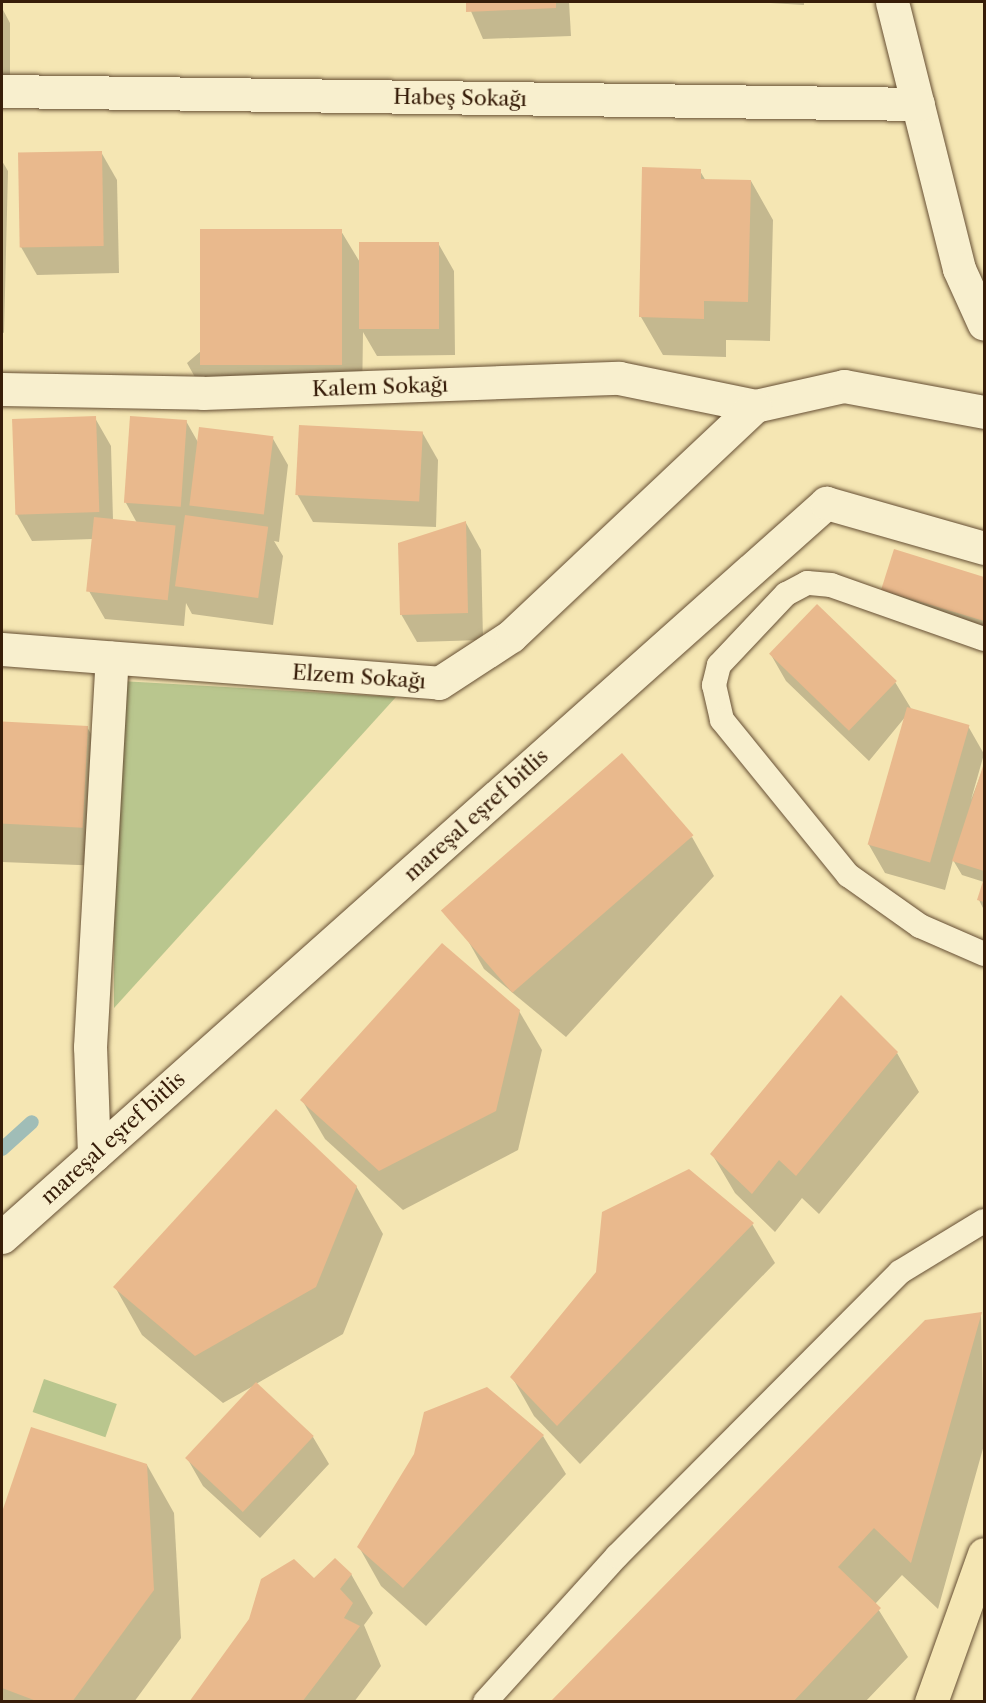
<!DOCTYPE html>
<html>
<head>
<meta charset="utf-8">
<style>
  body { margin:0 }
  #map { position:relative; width:986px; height:1703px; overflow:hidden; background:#f5e6b3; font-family:"Libre Caslon Text",serif }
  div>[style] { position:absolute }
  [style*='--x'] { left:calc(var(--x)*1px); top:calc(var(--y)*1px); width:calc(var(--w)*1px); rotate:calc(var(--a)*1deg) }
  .green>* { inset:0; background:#b9c68e; transform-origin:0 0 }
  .shadow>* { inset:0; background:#0003 }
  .stream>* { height:14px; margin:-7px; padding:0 7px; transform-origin:7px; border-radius:7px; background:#a0bdb7 }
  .building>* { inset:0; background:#e9b98d; transform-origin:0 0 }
  .roads { filter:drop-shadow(0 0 2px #664f34) drop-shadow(0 0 2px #664f34) }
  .lane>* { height:24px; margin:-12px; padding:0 12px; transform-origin:12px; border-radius:12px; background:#f8efce }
  .street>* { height:33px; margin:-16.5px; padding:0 16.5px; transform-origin:16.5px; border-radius:16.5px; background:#f8efce }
  .primary>* { height:33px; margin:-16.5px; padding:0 16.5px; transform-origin:16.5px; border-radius:16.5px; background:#f5e6b3 }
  span { translate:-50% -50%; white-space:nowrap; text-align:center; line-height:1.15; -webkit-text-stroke:5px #f8efce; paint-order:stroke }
  .street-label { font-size:21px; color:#371d09 }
  .frame { position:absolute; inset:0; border:3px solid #371d09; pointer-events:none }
</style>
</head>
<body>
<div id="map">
  <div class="green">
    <div style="clip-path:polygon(121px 681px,396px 697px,114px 1008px,114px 854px)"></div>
    <div style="left:44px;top:1379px;width:77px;height:35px;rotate:19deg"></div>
  </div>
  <div class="shadow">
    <div style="clip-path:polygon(467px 2px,569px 2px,571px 36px,483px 39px)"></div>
    <div style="clip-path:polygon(751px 2px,804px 2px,804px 5px)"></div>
    <div style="clip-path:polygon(2px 8px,10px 23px,10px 84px,2px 84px)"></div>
    <div style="clip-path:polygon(101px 152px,117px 180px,119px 273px,37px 275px,21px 247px)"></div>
    <div style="clip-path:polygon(2px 161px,8px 171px,4px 333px,2px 332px)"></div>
    <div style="clip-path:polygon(700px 171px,706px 181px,751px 181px,773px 220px,770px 341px,726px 340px,726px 357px,663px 355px,641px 317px)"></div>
    <div style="clip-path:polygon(341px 231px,361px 264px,438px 243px,454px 271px,455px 355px,377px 356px,363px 332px,362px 403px,209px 402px,187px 363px)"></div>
    <div style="clip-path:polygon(95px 418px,111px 446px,113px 520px,137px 523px,126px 503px,186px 421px,199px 444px,272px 437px,288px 465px,279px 542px,274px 541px,283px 556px,273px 625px,192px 614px,186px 603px,184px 626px,105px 619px,89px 591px,93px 539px,32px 541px,16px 513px)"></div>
    <div style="clip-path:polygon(422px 432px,438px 460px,436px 527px,313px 522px,297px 494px)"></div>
    <div style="clip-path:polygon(466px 523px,481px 550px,483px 640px,417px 642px,401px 614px)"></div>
    <div style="clip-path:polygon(895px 551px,984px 578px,984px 643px,899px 617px,883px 590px)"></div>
    <div style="clip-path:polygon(770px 653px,895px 682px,912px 710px,968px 726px,984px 754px,971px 800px,984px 766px,984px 910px,979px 900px,984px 882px,962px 875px,953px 860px,945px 890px,885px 873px,869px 845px,906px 716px,869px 761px,786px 681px)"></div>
    <div style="clip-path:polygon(87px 727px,110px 766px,104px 866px,2px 862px,2px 730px)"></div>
    <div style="clip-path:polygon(692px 837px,714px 876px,566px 1037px,484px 969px,462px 930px)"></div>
    <div style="clip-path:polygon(519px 1011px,542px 1050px,518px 1150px,403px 1210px,325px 1139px,302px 1100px)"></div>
    <div style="clip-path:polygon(897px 1053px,919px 1092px,819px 1214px,802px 1198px,775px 1232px,735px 1193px,712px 1154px)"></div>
    <div style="clip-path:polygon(356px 1186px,383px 1234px,343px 1334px,256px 1384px,313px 1437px,329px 1464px,260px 1538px,203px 1486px,187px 1458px,255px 1385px,223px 1403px,142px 1335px,115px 1287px)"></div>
    <div style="clip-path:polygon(752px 1224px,775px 1263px,580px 1464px,534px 1416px,512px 1377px)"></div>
    <div style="clip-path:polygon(981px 1314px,984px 1445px,938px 1609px,902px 1575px,875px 1604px,908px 1657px,865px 1702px,552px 1702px)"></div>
    <div style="clip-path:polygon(32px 1429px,147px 1465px,174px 1513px,181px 1638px,134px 1702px,2px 1702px,2px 1517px)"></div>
    <div style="clip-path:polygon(543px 1436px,566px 1474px,426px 1626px,381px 1586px,359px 1547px)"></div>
    <div style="clip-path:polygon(351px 1574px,373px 1613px,364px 1625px,381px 1666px,354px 1702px,191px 1702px,250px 1619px,314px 1580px)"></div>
  </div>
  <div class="stream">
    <div style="--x:2;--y:1149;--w:40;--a:-42"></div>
  </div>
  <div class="building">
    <div style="clip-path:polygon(466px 2px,556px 2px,556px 8px,466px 12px)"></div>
    <div style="left:102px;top:151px;width:95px;height:84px;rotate:89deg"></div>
    <div style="clip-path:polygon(642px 167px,701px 169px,701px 179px,751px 180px,748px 302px,704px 301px,704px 319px,639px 317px)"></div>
    <div style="left:200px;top:229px;width:142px;height:136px"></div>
    <div style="left:359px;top:242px;width:80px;height:87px"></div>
    <div style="left:96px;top:416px;width:96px;height:84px;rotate:88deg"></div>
    <div style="left:130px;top:416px;width:57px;height:87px;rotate:4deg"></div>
    <div style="left:299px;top:425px;width:124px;height:70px;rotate:3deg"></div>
    <div style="left:199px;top:427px;width:75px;height:79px;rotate:7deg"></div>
    <div style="left:185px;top:515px;width:84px;height:72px;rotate:8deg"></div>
    <div style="left:94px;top:517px;width:82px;height:75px;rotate:6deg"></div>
    <div style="clip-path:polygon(466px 521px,468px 613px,400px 615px,398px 543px)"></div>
    <div style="clip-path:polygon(894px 549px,984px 577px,984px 621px,881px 590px)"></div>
    <div style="left:817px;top:604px;width:111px;height:69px;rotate:44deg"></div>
    <div style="left:907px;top:707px;width:65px;height:143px;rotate:16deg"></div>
    <div style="left:88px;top:726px;width:102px;height:86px;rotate:93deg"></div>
    <div style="left:622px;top:753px;width:109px;height:240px;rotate:49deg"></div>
    <div style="clip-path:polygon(984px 763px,984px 871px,952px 861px)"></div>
    <div style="clip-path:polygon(984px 878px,984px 902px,977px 900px)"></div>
    <div style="clip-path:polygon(442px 943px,520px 1010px,496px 1111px,379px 1171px,300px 1100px)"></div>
    <div style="clip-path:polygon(841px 995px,898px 1052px,796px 1176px,779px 1160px,752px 1194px,710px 1154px)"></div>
    <div style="clip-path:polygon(276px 1109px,357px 1186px,316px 1287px,195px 1356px,113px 1287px)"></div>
    <div style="clip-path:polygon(689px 1169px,754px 1223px,557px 1426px,510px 1377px,596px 1272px,602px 1212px)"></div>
    <div style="clip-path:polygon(982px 1312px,911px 1563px,874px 1528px,838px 1567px,881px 1608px,793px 1702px,550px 1702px,925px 1320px)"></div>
    <div style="left:256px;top:1382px;width:79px;height:104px;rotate:43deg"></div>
    <div style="clip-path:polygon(487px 1387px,544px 1435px,403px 1588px,357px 1547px,414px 1454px,424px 1412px)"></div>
    <div style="clip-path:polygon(31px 1427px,147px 1464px,154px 1590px,72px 1702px,39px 1702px,2px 1688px,2px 1512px)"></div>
    <div style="clip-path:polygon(335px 1558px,352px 1574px,340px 1589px,353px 1603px,344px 1618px,360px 1626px,302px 1702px,189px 1702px,249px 1619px,261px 1579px,294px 1559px,314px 1578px)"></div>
  </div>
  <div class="roads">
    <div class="lane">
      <div style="--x:984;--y:639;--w:162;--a:-160.6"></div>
      <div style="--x:831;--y:585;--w:24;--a:-175"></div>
      <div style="--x:807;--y:583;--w:24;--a:152"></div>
      <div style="--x:786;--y:594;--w:98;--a:133.3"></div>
      <div style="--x:719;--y:665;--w:21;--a:104"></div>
      <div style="--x:714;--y:685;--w:36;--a:77"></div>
      <div style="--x:722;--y:720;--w:200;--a:50.9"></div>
      <div style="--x:848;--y:875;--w:88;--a:35.3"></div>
      <div style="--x:920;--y:926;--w:70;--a:23.6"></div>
      <div style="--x:485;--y:1702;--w:197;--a:-47.9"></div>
      <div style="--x:617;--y:1556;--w:401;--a:-45.1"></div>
      <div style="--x:900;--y:1272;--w:98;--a:-31.3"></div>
    </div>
    <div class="street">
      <div style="--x:892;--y:2;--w:275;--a:75.9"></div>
      <div style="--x:959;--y:269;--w:60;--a:65.6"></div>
      <div style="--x:2;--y:91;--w:916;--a:0.81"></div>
      <div style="--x:2;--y:389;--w:201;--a:1.1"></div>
      <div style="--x:203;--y:393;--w:416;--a:-2.1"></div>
      <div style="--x:619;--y:378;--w:139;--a:11.6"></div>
      <div style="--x:755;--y:406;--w:91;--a:-12.7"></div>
      <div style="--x:844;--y:386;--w:142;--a:10.5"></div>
      <div style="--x:2;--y:649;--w:438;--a:4.4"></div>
      <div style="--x:439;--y:683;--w:86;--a:-33.1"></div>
      <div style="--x:511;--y:636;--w:335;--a:-43.3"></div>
      <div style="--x:94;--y:1155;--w:108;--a:-92.1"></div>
      <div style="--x:90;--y:1047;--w:390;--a:-86.8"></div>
      <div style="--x:2;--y:1237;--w:1104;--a:-41.69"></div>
      <div style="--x:826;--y:503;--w:164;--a:15.9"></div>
    </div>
    <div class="primary">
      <div style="--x:931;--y:1702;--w:157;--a:-70.3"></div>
    </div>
  </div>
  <div class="street-label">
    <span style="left:460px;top:98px;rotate:1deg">Habeş Sokağı</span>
    <span style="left:380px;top:387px;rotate:-2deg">Kalem Sokağı</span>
    <span style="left:359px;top:677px;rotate:4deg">Elzem Sokağı</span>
    <span style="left:476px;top:815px;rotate:-42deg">mareşal eşref bitlis</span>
    <span style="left:113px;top:1138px;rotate:-42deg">mareşal eşref bitlis</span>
  </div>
  <div class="frame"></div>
</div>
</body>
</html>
